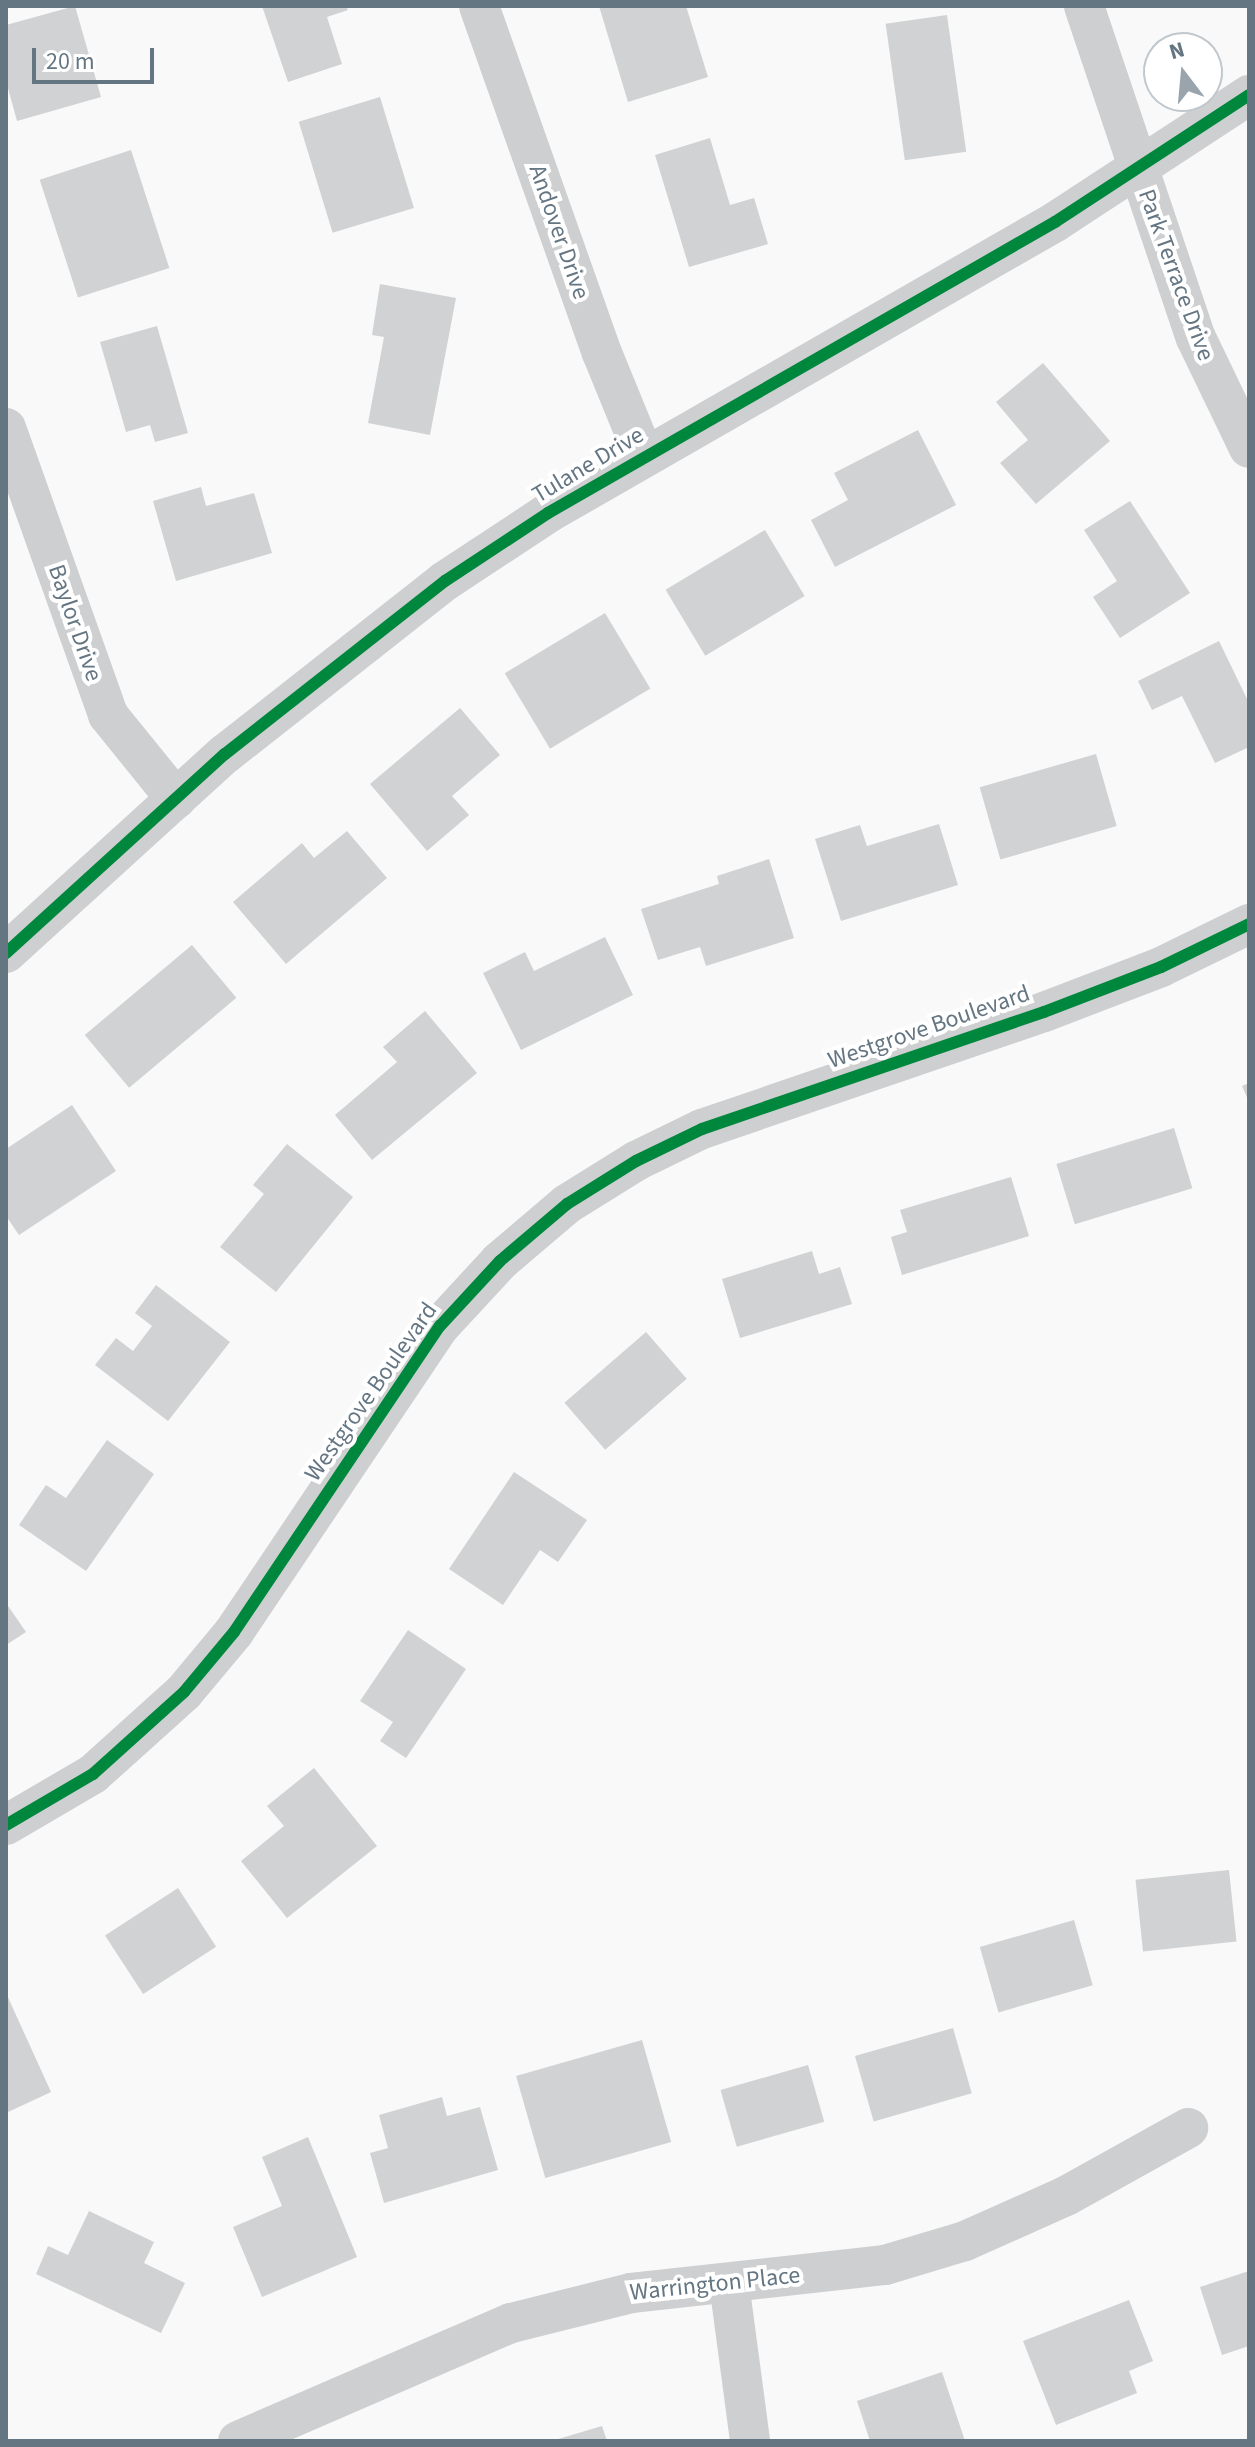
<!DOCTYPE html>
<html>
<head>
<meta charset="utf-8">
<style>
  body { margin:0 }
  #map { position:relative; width:1255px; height:2447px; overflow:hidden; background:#f9f9f9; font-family:"Source Sans 3",sans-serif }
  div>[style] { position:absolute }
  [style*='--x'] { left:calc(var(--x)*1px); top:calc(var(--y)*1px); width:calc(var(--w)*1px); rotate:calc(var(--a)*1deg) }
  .building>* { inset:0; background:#d0d2d3; transform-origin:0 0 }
  .minor>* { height:40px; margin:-20px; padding:0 20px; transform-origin:20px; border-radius:20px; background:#cecfd0 }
  .cycleway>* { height:12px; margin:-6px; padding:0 6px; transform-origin:6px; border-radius:6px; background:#00873e }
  span { translate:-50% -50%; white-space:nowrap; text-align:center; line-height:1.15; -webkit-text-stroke:8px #fff; paint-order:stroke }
  .street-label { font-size:24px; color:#657683 }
  .frame { position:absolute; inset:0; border:8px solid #657683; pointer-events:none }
  .north { position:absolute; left:1143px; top:32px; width:80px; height:80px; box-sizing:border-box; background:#fff; border:2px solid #c1c8cd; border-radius:50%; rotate:344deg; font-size:22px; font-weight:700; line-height:32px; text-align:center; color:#657683 }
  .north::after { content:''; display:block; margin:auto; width:28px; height:36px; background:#99a4ac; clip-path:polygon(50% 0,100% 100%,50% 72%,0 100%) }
  .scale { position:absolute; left:32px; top:48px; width:122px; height:36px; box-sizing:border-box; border:4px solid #657683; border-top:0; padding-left:10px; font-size:24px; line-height:28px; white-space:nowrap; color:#657683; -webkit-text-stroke:6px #fff; paint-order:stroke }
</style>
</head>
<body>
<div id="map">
  <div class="building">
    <div style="clip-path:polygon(75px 6px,101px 97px,17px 121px,6px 81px,6px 25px)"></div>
    <div style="clip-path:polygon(262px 6px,346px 6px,348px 10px,327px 17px,342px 64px,288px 82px)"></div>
    <div style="clip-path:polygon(599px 6px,686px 6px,708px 77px,628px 102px)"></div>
    <div style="left:947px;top:15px;width:138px;height:62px;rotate:82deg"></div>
    <div style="left:380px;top:97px;width:116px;height:85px;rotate:73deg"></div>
    <div style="clip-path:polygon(710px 138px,730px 205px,754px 198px,768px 244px,689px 267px,655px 155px)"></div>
    <div style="left:131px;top:150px;width:124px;height:96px;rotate:72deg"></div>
    <div style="clip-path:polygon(380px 284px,456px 298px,430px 435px,368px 423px,384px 337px,372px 335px)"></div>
    <div style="clip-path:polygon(157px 326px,188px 433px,155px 442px,150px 425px,126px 432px,100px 342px)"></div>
    <div style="clip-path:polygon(1043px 363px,1110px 441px,1036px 504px,1000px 463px,1028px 440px,996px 402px)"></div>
    <div style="clip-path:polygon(918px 430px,956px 505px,835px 567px,811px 520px,848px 500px,834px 473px)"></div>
    <div style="clip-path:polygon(201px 487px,206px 506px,254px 493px,272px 553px,176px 581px,153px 501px)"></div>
    <div style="clip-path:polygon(1130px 501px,1190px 593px,1120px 638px,1093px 597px,1117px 581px,1084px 530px)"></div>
    <div style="left:765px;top:530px;width:77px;height:116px;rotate:59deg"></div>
    <div style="left:605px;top:613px;width:88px;height:117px;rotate:59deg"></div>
    <div style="clip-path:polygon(1219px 641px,1249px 703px,1249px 747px,1215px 763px,1182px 696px,1152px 710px,1138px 681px)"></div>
    <div style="clip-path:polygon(460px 708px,500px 755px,452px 796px,469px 815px,427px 851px,370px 784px)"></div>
    <div style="left:1096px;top:754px;width:75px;height:121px;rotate:74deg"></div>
    <div style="clip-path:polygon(939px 824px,958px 885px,841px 921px,815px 839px,860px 825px,867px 846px)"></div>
    <div style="clip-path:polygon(347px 831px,387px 878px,286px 964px,233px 902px,302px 843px,314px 858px)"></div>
    <div style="clip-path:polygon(769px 859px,794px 938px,706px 966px,700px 947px,658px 960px,641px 909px,719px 884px,717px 876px)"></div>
    <div style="clip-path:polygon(605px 937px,633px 995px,521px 1050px,483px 973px,525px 952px,534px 971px)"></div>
    <div style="left:192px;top:945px;width:69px;height:140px;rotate:50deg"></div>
    <div style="clip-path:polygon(425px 1011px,477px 1073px,372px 1160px,335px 1115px,397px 1062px,383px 1047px)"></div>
    <div style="clip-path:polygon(1249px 1083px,1249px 1102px,1242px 1086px)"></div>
    <div style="clip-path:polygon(72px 1105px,116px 1171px,19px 1235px,6px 1216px,6px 1149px)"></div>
    <div style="left:1174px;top:1128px;width:63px;height:123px;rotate:73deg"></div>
    <div style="clip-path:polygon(287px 1144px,353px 1197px,276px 1292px,220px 1247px,264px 1194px,253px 1185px)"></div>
    <div style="clip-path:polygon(1011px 1177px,1029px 1236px,902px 1275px,891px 1237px,907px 1232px,900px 1210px)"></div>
    <div style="clip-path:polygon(812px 1251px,819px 1274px,840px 1267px,852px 1304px,740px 1338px,722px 1279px)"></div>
    <div style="clip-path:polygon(156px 1285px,230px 1342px,168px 1421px,95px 1365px,116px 1338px,133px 1351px,152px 1326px,135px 1313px)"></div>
    <div style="left:646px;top:1332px;width:62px;height:108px;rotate:49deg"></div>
    <div style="clip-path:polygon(107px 1440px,154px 1474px,86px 1571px,19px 1525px,46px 1485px,66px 1498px)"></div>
    <div style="clip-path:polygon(514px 1472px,587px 1520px,558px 1562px,540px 1550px,503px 1605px,449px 1569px)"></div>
    <div style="clip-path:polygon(6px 1603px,26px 1632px,6px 1645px)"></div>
    <div style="clip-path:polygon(408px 1630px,466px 1669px,406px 1758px,380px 1741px,393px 1722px,360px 1701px)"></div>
    <div style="clip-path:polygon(314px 1768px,377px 1846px,287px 1918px,241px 1861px,284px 1826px,267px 1806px)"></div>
    <div style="left:1229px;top:1870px;width:72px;height:94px;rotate:84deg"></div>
    <div style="left:178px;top:1888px;width:70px;height:87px;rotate:57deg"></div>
    <div style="left:1074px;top:1920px;width:68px;height:98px;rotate:74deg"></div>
    <div style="clip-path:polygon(6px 1993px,51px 2092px,6px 2113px)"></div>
    <div style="left:953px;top:2028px;width:68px;height:102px;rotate:74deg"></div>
    <div style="left:642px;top:2040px;width:106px;height:131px;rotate:74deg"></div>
    <div style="left:808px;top:2065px;width:59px;height:91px;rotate:74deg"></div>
    <div style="clip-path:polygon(442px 2097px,447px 2116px,480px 2107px,498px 2170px,384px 2203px,370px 2153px,388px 2148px,379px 2115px)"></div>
    <div style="clip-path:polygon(308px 2137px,357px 2257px,262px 2297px,233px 2227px,282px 2206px,262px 2157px)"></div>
    <div style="clip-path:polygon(89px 2211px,154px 2242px,144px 2263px,185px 2283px,161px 2333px,36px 2274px,48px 2246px,68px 2255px)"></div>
    <div style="clip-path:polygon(1249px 2271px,1249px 2346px,1222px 2355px,1200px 2287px)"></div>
    <div style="clip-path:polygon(1129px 2300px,1153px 2361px,1129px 2371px,1137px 2393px,1056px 2425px,1023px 2341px)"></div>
    <div style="clip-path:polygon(942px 2372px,965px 2441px,870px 2441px,857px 2401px)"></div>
    <div style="clip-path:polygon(602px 2426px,607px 2441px,555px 2441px,555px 2440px)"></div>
  </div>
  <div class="minor">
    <div style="--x:479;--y:6;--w:368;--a:70.5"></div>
    <div style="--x:602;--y:353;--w:111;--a:67.8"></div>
    <div style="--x:1084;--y:6;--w:350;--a:71.4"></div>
    <div style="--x:1196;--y:338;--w:122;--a:64.3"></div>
    <div style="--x:6;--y:428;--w:305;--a:70.4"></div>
    <div style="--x:108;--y:715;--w:108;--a:51"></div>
    <div style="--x:6;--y:953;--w:296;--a:-42.3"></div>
    <div style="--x:225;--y:754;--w:280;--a:-38.2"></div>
    <div style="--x:445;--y:581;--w:123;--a:-33.4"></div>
    <div style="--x:548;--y:513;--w:585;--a:-29.85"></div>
    <div style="--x:1055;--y:222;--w:232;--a:-33.2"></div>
    <div style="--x:6;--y:1825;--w:101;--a:-30.4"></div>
    <div style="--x:93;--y:1774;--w:122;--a:-42"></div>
    <div style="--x:184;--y:1692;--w:78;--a:-50.2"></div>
    <div style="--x:234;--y:1632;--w:369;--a:-56.1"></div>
    <div style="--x:440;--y:1326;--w:88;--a:-47.3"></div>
    <div style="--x:500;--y:1261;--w:88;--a:-40.4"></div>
    <div style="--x:567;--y:1204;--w:81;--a:-31.9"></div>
    <div style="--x:636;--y:1161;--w:73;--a:-25.9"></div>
    <div style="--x:702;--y:1129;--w:361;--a:-18.9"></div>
    <div style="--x:1044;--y:1012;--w:125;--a:-21"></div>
    <div style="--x:1161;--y:967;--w:98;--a:-26"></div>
    <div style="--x:729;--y:2283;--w:159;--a:82.4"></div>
    <div style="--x:238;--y:2441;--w:297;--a:-23.4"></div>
    <div style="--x:511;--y:2323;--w:124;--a:-14"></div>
    <div style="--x:631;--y:2293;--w:256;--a:-6.3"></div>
    <div style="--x:885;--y:2265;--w:84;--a:-16.7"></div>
    <div style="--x:965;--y:2241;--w:111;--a:-24"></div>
    <div style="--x:1066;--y:2196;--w:140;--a:-29.1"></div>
  </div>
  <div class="cycleway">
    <div style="--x:6;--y:953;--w:296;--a:-42.3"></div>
    <div style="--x:225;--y:754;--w:280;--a:-38.2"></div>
    <div style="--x:445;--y:581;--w:123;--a:-33.4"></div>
    <div style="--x:548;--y:513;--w:585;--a:-29.85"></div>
    <div style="--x:1055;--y:222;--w:232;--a:-33.2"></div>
    <div style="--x:6;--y:1825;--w:101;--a:-30.4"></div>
    <div style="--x:93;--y:1774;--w:122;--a:-42"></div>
    <div style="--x:184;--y:1692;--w:78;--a:-50.2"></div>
    <div style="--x:234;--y:1632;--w:369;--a:-56.1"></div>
    <div style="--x:440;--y:1326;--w:88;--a:-47.3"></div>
    <div style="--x:500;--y:1261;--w:88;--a:-40.4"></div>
    <div style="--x:567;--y:1204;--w:81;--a:-31.9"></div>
    <div style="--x:636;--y:1161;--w:73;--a:-25.9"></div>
    <div style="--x:702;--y:1129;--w:361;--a:-18.9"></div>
    <div style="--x:1044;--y:1012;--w:125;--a:-21"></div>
    <div style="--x:1161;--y:967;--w:98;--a:-26"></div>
  </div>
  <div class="street-label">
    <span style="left:559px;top:232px;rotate:71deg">Andover Drive</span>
    <span style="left:1176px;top:275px;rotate:70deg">Park Terrace Drive</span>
    <span style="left:588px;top:465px;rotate:-31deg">Tulane Drive</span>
    <span style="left:75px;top:623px;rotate:71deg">Baylor Drive</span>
    <span style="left:929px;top:1027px;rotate:-19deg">Westgrove Boulevard</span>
    <span style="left:371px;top:1392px;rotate:-55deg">Westgrove Boulevard</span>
    <span style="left:715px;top:2284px;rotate:-6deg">Warrington Place</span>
  </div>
  <div class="frame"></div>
  <div class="north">N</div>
  <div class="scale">20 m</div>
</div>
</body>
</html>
